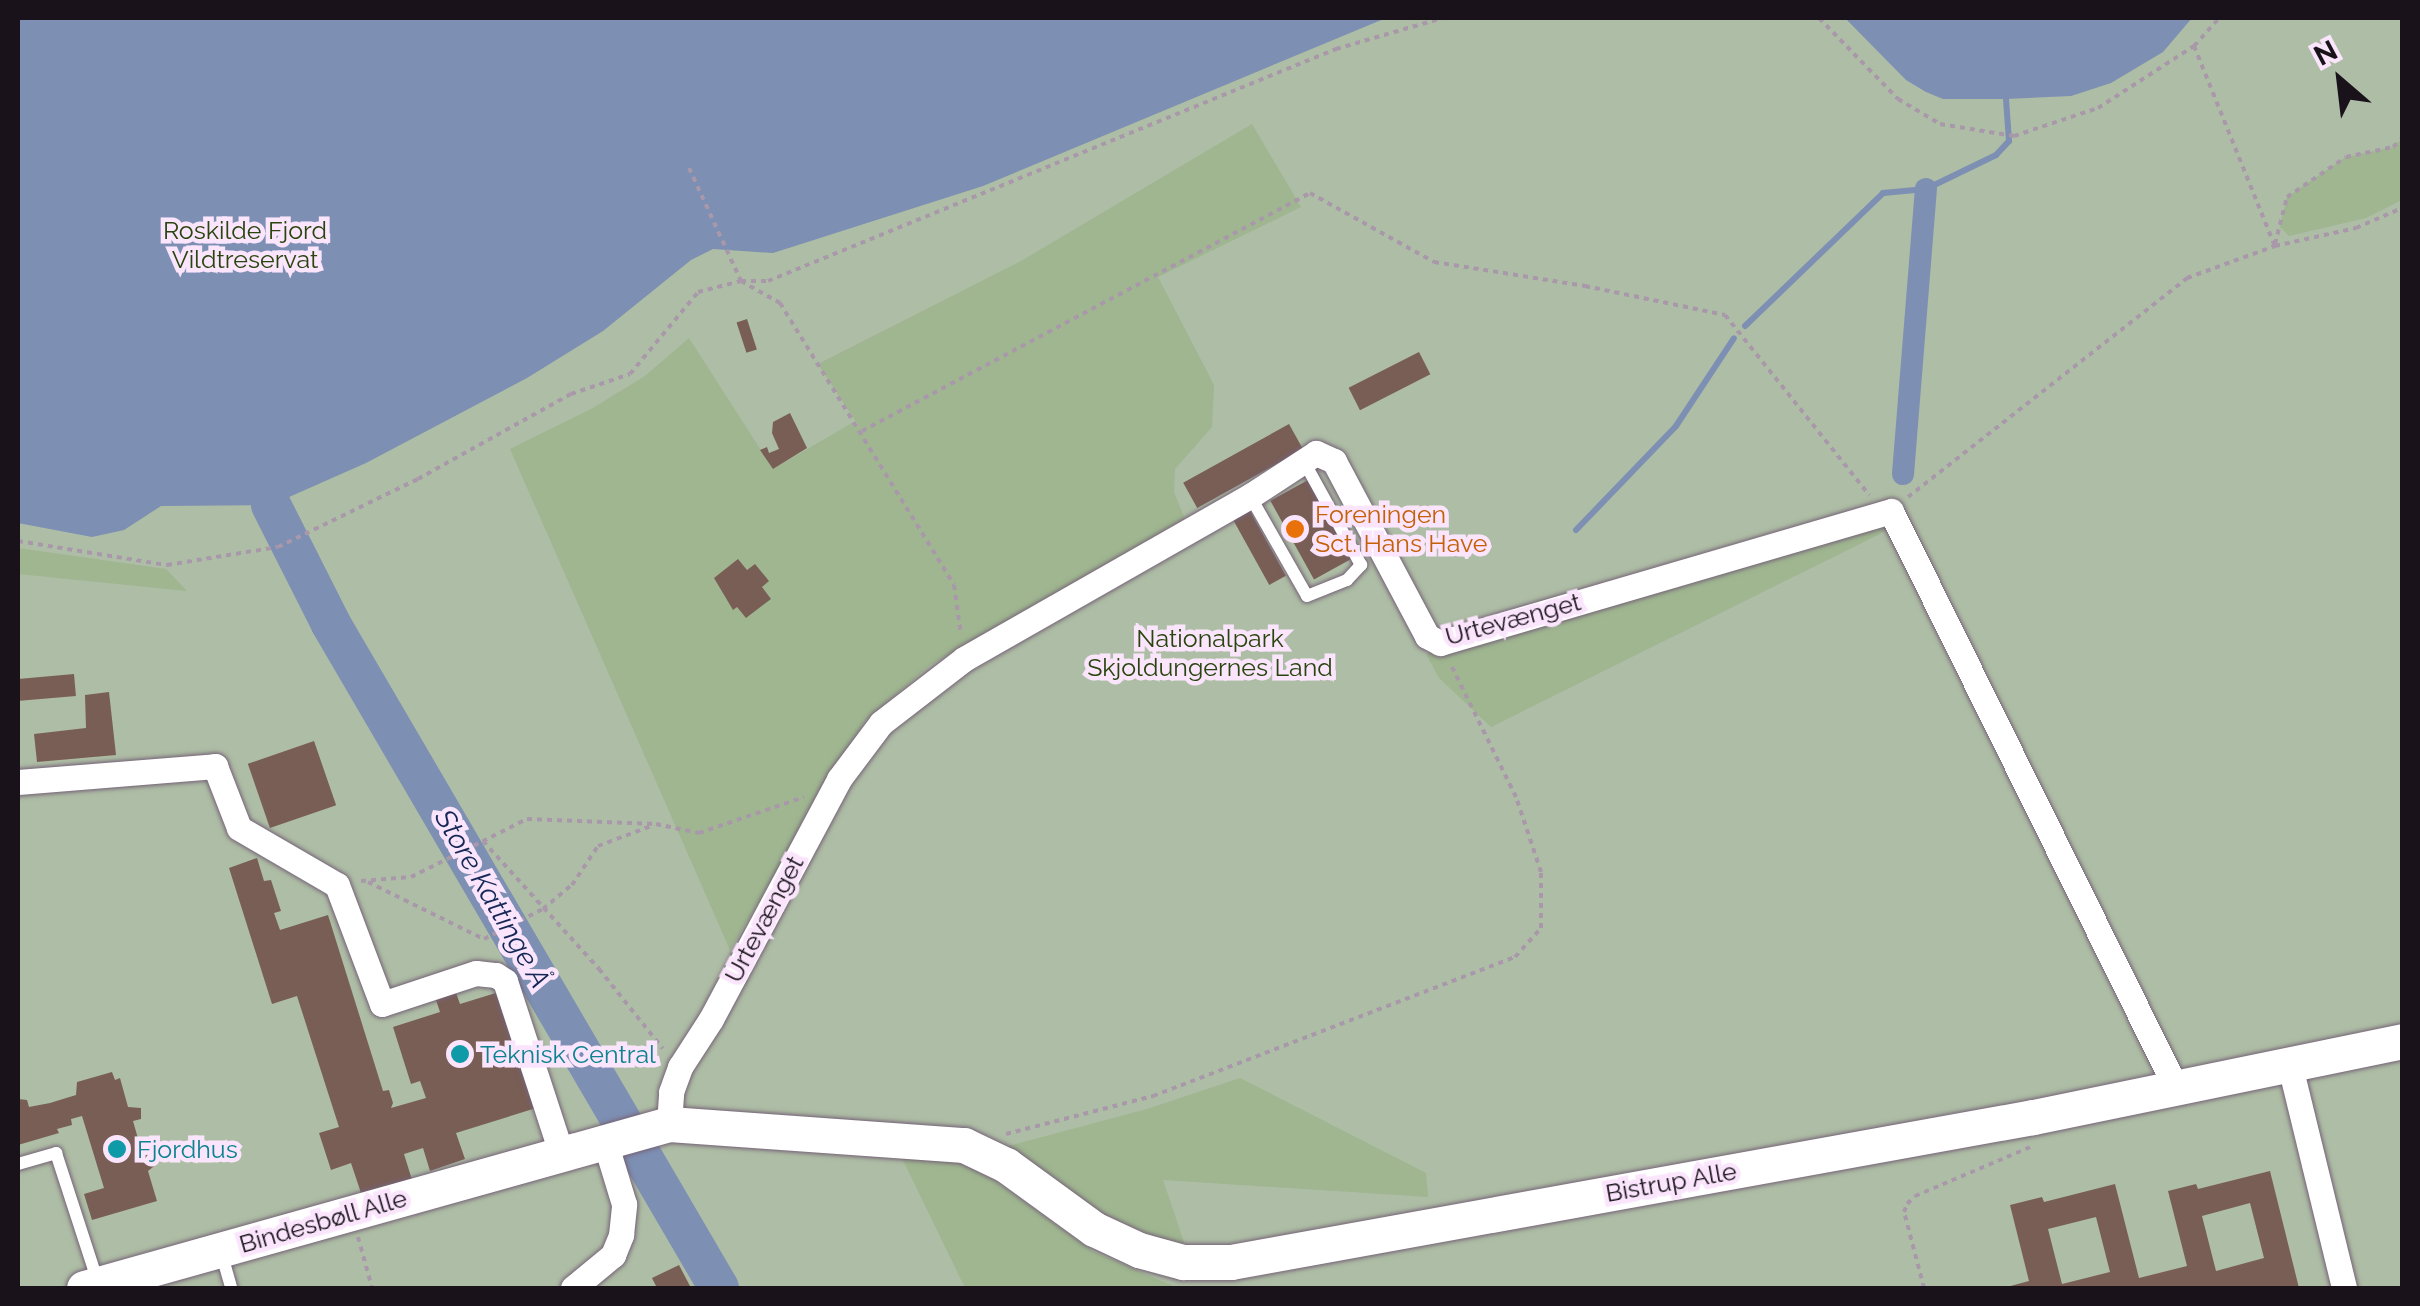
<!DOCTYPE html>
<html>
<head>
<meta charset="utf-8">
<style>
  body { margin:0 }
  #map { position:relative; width:2420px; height:1306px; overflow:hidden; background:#edd8ef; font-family:Raleway,sans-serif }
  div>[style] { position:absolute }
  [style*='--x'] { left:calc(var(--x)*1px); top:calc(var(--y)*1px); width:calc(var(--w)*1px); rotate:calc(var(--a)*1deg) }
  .green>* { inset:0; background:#aebda5; transform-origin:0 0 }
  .forest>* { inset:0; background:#9fb690 }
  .water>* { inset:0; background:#7d8fb3 }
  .stream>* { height:6px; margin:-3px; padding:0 3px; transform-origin:3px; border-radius:3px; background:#7d8fb3 }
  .canal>* { height:22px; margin:-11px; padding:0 11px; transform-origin:11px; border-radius:11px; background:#7d8fb3 }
  .river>* { height:40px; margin:-20px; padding:0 20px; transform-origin:20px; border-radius:20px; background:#7d8fb3 }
  .building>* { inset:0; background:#795e56; transform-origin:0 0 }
  .path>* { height:4px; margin-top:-2px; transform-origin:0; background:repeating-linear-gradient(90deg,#a898aa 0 5px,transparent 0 10px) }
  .roads { filter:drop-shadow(0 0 2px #756377) drop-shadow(0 0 2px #756377) }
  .lane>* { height:12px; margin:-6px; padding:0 6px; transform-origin:6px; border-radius:6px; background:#fff }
  .street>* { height:25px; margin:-12.5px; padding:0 12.5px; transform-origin:12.5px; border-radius:12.5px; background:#fff }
  .secondary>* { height:35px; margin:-17.5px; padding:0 17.5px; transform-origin:17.5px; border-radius:17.5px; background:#fff }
  .dots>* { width:28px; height:28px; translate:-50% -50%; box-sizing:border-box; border:5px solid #fae5fc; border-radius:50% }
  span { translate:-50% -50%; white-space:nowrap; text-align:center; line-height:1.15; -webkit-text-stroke:9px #fae5fc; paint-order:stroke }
  .park-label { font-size:25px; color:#28450d }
  .food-label { font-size:25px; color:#c56008 }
  .left { translate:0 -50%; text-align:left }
  .street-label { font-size:25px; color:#19121a }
  .culture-label { font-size:25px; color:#0d838f }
  .water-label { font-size:28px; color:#142756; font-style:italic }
  .frame { position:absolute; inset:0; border:20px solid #19121a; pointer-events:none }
  .north { position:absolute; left:2290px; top:30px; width:100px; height:100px; -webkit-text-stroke:8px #fae5fc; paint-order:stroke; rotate:332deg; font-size:28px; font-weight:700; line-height:40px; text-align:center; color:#19121a }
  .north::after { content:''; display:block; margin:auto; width:35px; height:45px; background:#19121a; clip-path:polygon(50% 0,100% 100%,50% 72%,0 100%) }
</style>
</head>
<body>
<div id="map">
  <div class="green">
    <div style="left:18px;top:18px;width:2384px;height:1270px"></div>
  </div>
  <div class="forest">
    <div style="clip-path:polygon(1252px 124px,1301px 207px,1158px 277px,1214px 385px,1212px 427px,1175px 469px,1174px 492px,1185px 519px,930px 665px,864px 722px,730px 950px,510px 449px,593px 408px,645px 376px,689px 338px,773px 469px,852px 423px,860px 428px,818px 364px,1021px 261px)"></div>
    <div style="clip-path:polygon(2402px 139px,2402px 200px,2366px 218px,2289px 236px,2280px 227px,2287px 197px,2346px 157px,2393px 147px)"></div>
    <div style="clip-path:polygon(1877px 521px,1890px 529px,1491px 727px,1439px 678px,1426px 654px)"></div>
    <div style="clip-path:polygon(18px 548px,166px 569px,187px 591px,18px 574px)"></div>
    <div style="clip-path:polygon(1240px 1078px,1426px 1173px,1428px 1197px,1163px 1180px,1186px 1248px,1109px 1223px,1001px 1148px,1147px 1109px)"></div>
    <div style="clip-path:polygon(901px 1156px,961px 1156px,1094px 1252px,1178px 1288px,965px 1288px)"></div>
  </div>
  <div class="water">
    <div style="clip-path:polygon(18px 18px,1386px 18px,983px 186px,773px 253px,713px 249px,691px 260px,603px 331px,527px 378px,366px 463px,271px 505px,161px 506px,124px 530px,92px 537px,18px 523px)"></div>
    <div style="clip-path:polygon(1845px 18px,2192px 18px,2163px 52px,2111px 83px,2071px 96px,2006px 99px,1943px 99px,1926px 92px,1906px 80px)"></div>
  </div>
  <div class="stream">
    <div style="--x:1745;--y:326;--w:192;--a:-43.9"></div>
    <div style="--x:1883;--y:193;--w:43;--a:-5.3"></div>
    <div style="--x:1926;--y:189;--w:78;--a:-25.9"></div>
    <div style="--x:1996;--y:155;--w:19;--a:-47"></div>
    <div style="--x:2009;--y:141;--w:42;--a:-94.1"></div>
    <div style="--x:1576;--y:530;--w:144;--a:-46.1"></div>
    <div style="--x:1676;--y:426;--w:105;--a:-56.6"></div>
  </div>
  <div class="canal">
    <div style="--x:1903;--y:474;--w:286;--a:-85.4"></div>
  </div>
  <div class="river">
    <div style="--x:271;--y:505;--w:133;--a:63.2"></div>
    <div style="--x:331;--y:624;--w:769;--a:59.7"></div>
  </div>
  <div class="building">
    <div style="left:747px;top:319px;width:32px;height:11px;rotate:72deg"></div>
    <div style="left:1419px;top:352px;width:25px;height:79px;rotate:63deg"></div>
    <div style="clip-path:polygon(790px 413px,807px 448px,773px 469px,760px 450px,767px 447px,769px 453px,779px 449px,772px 433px,773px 422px)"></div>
    <div style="left:1289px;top:424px;width:29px;height:121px;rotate:61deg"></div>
    <div style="left:1308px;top:480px;width:90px;height:43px;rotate:61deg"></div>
    <div style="left:1250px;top:511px;width:74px;height:19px;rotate:61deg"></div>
    <div style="clip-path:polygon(738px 559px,747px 570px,755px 564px,769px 581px,762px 587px,771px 599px,746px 618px,737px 607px,733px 610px,714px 578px)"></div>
    <div style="left:74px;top:674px;width:22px;height:56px;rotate:85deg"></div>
    <div style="clip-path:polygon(109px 692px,116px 755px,37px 762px,34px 734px,86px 728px,85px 695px)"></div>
    <div style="left:314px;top:741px;width:68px;height:70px;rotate:71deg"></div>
    <div style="clip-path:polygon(257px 858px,264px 881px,271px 880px,281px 911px,274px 913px,280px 930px,328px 915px,383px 1091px,389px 1090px,393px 1103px,391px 1108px,426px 1098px,420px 1081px,411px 1084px,393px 1027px,440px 1012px,436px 1000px,456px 993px,460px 1004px,499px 992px,536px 1108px,456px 1133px,465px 1159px,430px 1171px,423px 1148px,404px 1154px,413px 1183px,363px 1199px,351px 1163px,331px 1170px,319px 1133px,339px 1127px,297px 996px,272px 1004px,229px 868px)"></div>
    <div style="clip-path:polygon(112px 1072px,115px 1080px,120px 1078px,128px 1107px,141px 1108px,141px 1119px,133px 1121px,143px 1156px,151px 1154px,158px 1163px,148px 1171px,157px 1201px,92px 1220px,84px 1194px,104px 1188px,82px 1116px,71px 1119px,72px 1125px,57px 1129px,59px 1133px,18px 1145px,18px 1099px,27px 1100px,29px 1107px,50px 1103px,76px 1095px,77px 1082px)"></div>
    <div style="clip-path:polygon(evenodd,2270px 1171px,2299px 1288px,2003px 1288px,2029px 1281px,2010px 1205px,2042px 1197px,2044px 1202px,2115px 1184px,2139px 1278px,2187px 1266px,2168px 1191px,2196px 1184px,2198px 1189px,2270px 1171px,2250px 1203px,2264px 1258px,2216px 1271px,2202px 1216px,2250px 1203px,2270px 1171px,2096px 1217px,2110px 1272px,2062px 1284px,2048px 1229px,2096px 1217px)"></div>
    <div style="clip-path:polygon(679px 1265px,691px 1288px,657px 1288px,652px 1278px)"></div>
  </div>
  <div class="path">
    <div style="--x:1819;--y:18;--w:113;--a:45.7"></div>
    <div style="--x:1898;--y:99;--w:49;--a:30.8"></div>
    <div style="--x:1940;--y:124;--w:75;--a:9.2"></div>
    <div style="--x:2014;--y:136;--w:89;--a:-18.4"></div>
    <div style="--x:2098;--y:108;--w:114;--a:-32.9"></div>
    <div style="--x:2194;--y:46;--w:38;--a:-48"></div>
    <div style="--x:2194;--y:46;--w:216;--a:68"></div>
    <div style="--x:689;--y:168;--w:124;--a:65.3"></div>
    <div style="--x:741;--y:281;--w:45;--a:29.4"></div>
    <div style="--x:780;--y:303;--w:331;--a:58.3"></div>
    <div style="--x:954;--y:585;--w:50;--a:82"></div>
    <div style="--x:2275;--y:244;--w:49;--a:-75.7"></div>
    <div style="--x:2287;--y:197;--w:71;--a:-34.1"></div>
    <div style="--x:2346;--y:157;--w:48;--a:-12"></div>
    <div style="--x:2393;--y:147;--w:12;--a:-42"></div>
    <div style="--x:862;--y:431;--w:507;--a:-27.98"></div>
    <div style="--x:1310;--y:193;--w:142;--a:29.1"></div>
    <div style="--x:1434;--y:262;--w:153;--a:9"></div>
    <div style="--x:1585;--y:286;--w:143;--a:11.7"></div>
    <div style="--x:1725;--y:315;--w:231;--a:51.3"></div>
    <div style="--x:1908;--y:497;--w:355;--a:-38.1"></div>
    <div style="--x:2187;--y:278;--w:94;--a:-20"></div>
    <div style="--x:2275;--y:246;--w:83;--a:-12.5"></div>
    <div style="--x:2356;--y:228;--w:50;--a:-23.5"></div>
    <div style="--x:18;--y:541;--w:151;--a:9.2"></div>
    <div style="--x:167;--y:565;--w:112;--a:-9.2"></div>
    <div style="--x:278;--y:547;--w:156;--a:-25.9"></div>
    <div style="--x:418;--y:479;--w:175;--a:-29.1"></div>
    <div style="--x:571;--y:394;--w:62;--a:-18.7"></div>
    <div style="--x:630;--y:374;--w:107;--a:-50.3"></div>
    <div style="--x:698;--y:292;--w:44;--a:-14.3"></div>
    <div style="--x:741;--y:281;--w:27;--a:0"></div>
    <div style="--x:768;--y:281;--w:614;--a:-22.22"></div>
    <div style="--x:1336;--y:49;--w:111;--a:-16.2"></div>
    <div style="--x:483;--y:841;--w:173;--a:47.8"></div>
    <div style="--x:599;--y:969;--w:102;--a:51.3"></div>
    <div style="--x:361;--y:881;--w:50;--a:-4.6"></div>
    <div style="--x:411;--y:877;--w:130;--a:-26.6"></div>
    <div style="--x:527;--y:819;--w:129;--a:2.2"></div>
    <div style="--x:656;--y:824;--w:44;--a:11.8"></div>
    <div style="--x:699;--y:833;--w:111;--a:-18.9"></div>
    <div style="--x:368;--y:882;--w:129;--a:26.2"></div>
    <div style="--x:484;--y:939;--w:66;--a:-27"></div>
    <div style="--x:543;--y:909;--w:38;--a:-40"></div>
    <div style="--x:572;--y:885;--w:47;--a:-56.3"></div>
    <div style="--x:598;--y:846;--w:60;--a:-20.6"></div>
    <div style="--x:1006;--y:1134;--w:152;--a:-14.5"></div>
    <div style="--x:1153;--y:1096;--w:388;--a:-21"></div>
    <div style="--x:1515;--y:957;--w:39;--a:-48"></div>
    <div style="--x:1541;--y:928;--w:56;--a:-90"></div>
    <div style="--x:1541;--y:872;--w:79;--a:-108.4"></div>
    <div style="--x:1516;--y:797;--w:147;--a:-116.2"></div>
    <div style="--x:358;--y:1237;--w:53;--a:74.6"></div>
    <div style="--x:1924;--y:1288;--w:79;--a:-104.7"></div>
    <div style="--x:1904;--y:1212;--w:9;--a:-69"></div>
    <div style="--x:1907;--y:1204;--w:11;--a:-45"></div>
    <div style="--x:1915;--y:1196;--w:128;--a:-23"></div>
  </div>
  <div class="roads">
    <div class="lane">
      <div style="--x:1250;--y:496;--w:115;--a:60.3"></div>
      <div style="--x:1307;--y:596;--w:43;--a:-21.8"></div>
      <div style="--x:1347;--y:580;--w:21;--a:-47"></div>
      <div style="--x:1361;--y:565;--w:120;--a:-118.9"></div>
      <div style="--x:18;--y:1164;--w:40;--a:-16"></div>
      <div style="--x:56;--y:1153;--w:133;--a:72"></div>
      <div style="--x:221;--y:1252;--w:37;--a:74"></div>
    </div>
    <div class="street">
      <div style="--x:18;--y:782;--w:198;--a:-4.6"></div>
      <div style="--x:215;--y:766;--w:66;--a:68.8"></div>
      <div style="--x:239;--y:828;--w:113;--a:30.2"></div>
      <div style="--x:337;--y:885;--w:127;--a:69.3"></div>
      <div style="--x:382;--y:1004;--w:99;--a:-18.3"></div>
      <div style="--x:476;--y:973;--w:20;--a:6"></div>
      <div style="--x:496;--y:975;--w:11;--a:34"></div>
      <div style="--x:505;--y:981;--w:183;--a:71.9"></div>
      <div style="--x:2290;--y:1066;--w:228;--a:76.3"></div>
      <div style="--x:669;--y:1124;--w:32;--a:-86"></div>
      <div style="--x:671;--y:1092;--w:27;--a:-70"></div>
      <div style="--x:680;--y:1067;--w:57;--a:-57.1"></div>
      <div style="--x:711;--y:1019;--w:272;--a:-61.9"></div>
      <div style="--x:839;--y:779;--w:70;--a:-53.1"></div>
      <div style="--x:881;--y:723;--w:105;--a:-37.6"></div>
      <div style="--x:964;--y:659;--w:329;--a:-29.7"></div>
      <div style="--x:1250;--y:496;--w:79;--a:-33.1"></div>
      <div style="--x:1316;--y:453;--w:20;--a:24"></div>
      <div style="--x:1334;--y:461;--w:198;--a:62"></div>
      <div style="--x:1427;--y:636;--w:15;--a:28"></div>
      <div style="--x:1440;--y:643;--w:470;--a:-16.3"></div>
      <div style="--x:1891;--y:511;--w:644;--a:63.71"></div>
      <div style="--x:573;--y:1288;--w:52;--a:-39.5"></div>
      <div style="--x:613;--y:1255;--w:22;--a:-68"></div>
      <div style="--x:621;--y:1235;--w:31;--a:-84"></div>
      <div style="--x:624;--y:1204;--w:65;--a:-107"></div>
    </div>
    <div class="secondary">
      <div style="--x:84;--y:1288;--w:608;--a:-15.66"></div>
      <div style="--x:669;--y:1124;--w:296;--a:4.1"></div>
      <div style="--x:964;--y:1145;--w:47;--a:25.5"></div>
      <div style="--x:1006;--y:1165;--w:109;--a:36"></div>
      <div style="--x:1094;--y:1229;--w:50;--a:25"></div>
      <div style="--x:1139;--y:1250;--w:46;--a:15.3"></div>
      <div style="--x:1183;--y:1262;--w:48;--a:0"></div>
      <div style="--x:1231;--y:1262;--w:815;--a:-10.25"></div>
      <div style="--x:2033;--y:1117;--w:377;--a:-11.6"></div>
    </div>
  </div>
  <div class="dots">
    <div style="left:1295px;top:529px;background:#e8710a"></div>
    <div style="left:460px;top:1054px;background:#0f9aa8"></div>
    <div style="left:117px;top:1149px;background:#0f9aa8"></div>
  </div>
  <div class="park-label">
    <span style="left:245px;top:245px">Roskilde Fjord<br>Vildtreservat</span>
    <span style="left:1210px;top:653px">Nationalpark<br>Skjoldungernes Land</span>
  </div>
  <div class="food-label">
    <span class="left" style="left:1315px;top:529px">Foreningen<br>Sct. Hans Have</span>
  </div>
  <div class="street-label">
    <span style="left:1513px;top:619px;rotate:-15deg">Urtevænget</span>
    <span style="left:764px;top:919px;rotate:-62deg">Urtevænget</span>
    <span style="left:1671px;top:1182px;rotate:-10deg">Bistrup Alle</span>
    <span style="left:323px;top:1221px;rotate:-16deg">Bindesbøll Alle</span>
  </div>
  <div class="culture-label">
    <span class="left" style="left:480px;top:1054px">Teknisk Central</span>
    <span class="left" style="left:137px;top:1149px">Fjordhus</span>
  </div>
  <div class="water-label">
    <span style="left:492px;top:899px;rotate:60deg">Store Kattinge Å</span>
  </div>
  <div class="frame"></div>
  <div class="north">N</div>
</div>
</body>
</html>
